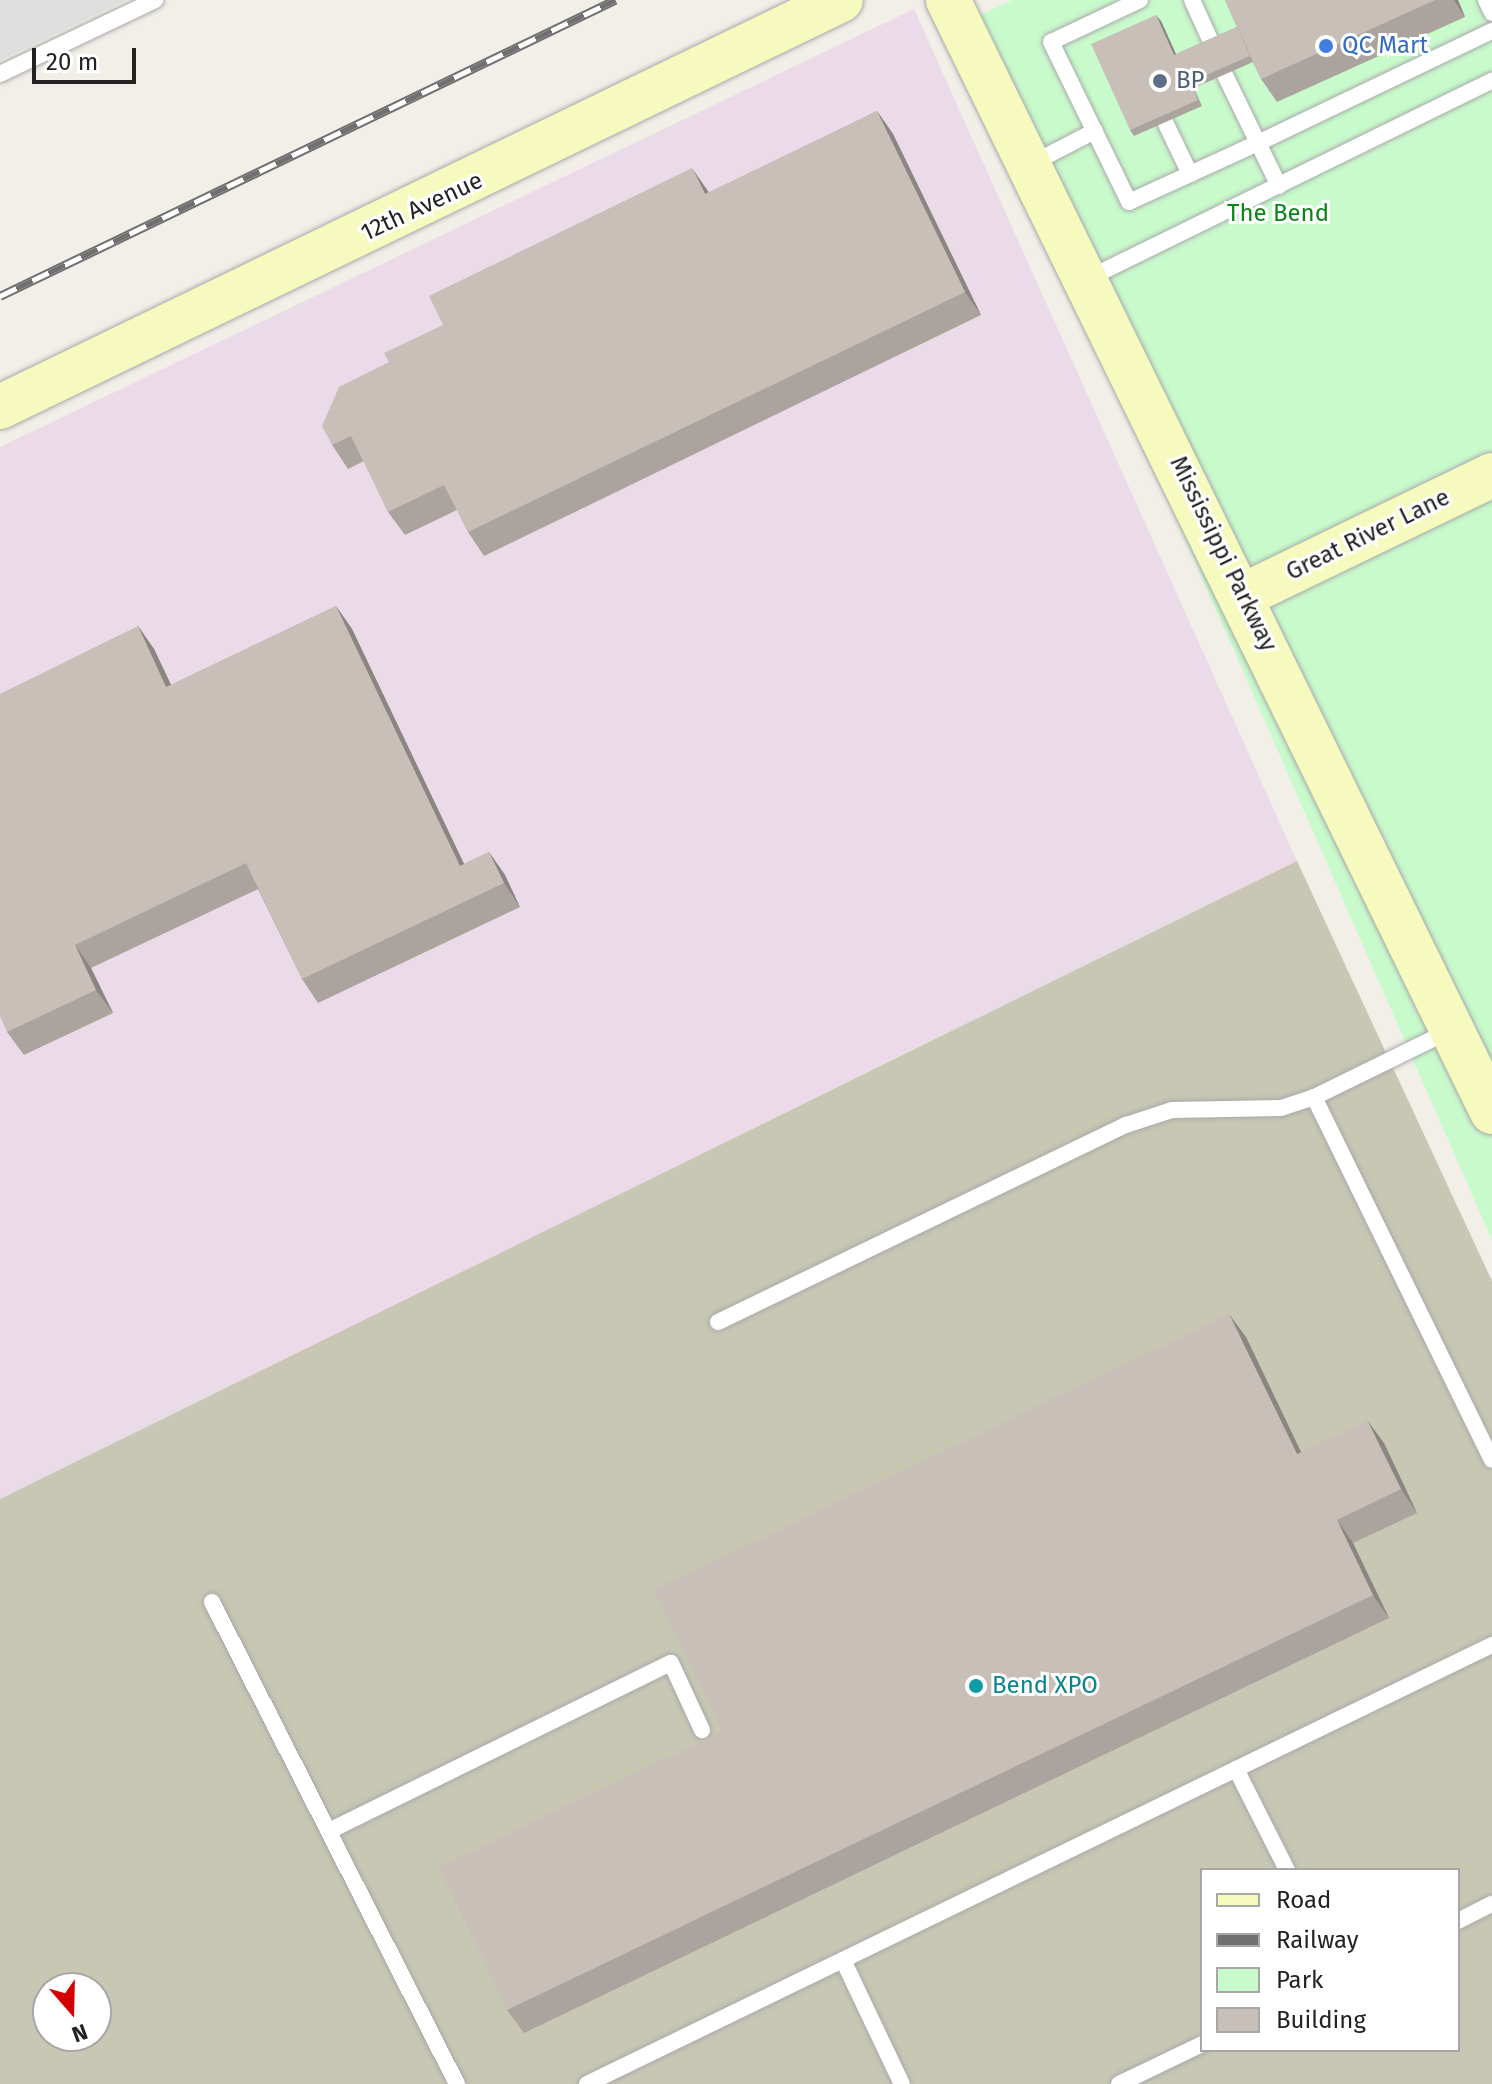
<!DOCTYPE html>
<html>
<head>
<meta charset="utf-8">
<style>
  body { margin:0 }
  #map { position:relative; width:1492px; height:2084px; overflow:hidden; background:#f2efe9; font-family:"Fira Sans",sans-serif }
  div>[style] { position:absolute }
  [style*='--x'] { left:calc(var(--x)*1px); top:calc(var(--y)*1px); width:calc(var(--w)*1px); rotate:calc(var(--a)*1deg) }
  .residential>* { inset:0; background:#e0dfdf }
  .industrial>* { inset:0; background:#ebdbe8 }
  .construction>* { inset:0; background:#c7c7b4 }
  .park>* { inset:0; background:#c8facc }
  .roads { filter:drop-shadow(0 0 2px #a9a9a9) drop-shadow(0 0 2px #a9a9a9) }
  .lane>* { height:16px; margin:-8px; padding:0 8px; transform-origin:8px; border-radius:8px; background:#fff }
  .secondary>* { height:44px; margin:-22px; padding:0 22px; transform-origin:22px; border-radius:22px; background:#f7fabf }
  .rail>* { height:9px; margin-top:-4.5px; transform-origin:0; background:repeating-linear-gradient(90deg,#fff 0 18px,#707070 0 36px); box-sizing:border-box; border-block:2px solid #707070 }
  .wall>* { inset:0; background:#aba49e }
  .shaded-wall>* { inset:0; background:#8b8681 }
  .building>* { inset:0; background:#c7bfb8 }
  .dots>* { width:22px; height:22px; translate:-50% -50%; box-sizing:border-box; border:4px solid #fff; border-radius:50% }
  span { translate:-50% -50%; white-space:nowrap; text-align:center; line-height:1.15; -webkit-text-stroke:6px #fff; paint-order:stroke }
  .shop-label { font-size:24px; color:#366cbe }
  .left { translate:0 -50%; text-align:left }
  .service-label { font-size:24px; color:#4e5e75 }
  .street-label { font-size:24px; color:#222 }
  .park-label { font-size:24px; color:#0c8416 }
  .culture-label { font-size:24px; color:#0d838f }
  .legend { position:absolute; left:1200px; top:1868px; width:260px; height:184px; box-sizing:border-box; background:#fff; border:2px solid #a7a7a7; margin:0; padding:10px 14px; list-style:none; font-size:24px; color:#222 }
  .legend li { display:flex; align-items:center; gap:16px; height:40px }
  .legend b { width:40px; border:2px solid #a7a7a7 }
  .north { position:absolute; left:32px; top:1972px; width:80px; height:80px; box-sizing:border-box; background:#fff; border:2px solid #a7a7a7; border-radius:50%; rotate:160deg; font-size:22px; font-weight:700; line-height:32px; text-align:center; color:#222 }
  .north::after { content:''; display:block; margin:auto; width:28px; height:36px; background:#d40000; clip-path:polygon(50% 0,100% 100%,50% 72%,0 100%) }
  .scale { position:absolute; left:32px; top:48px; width:104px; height:36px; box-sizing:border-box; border:4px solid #222; border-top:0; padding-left:10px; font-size:24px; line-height:28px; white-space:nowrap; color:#222; -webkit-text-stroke:6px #fff; paint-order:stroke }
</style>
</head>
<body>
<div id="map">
  <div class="residential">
    <div style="clip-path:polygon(0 0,126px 0,0 60px)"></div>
  </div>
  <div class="industrial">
    <div style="clip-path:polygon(914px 9px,1297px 861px,0 1499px,0 447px)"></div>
  </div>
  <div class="construction">
    <div style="clip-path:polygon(evenodd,1297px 861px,1492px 1281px,1492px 2084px,0 2084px,0 1499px,1297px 861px,1202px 1870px,1458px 1870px,1458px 2050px,1202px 2050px,1202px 1870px,1297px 861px,48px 1988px,96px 1988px,96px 2036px,48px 2036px,48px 1988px)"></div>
  </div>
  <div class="park">
    <div style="clip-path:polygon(1012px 0,1492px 0,1492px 1240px,960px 25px)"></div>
  </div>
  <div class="roads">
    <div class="lane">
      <div style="--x:1140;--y:0;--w:98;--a:154.7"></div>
      <div style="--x:1051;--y:42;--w:178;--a:64"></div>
      <div style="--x:1129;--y:202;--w:142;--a:-24.6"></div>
      <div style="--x:1258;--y:143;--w:76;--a:-115.9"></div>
      <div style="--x:1192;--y:0;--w:51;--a:65.5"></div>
      <div style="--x:1486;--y:0;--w:14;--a:65"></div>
      <div style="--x:0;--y:74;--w:172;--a:-25.5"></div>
      <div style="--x:1165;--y:122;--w:58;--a:64.3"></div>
      <div style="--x:1031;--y:164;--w:72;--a:-27.3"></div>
      <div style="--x:1279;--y:186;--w:48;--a:-116"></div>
      <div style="--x:1258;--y:143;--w:259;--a:-25.6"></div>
      <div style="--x:1087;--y:279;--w:451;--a:-26.1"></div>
      <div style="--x:1451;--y:1030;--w:153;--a:153.9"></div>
      <div style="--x:1314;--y:1097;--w:404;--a:63.9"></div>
      <div style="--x:718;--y:1322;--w:453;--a:-25.8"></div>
      <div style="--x:1126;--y:1125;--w:48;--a:-18.1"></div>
      <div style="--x:1172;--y:1110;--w:109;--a:-1.1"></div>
      <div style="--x:1281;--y:1108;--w:35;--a:-18"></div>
      <div style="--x:212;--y:1602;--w:541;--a:63.06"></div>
      <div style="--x:1236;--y:1769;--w:113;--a:63.2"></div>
      <div style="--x:329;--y:1831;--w:381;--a:-26.2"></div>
      <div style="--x:671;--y:1663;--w:74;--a:65.2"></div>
      <div style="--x:1458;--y:1921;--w:38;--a:-27"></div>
      <div style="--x:843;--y:1960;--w:137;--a:64.6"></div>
      <div style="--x:587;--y:2084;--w:1006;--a:-25.88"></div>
      <div style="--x:1119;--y:2084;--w:92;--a:-25.7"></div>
    </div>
    <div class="secondary">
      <div style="--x:948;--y:0;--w:1238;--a:63.93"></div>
      <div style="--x:0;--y:407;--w:934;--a:-25.82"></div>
      <div style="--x:1244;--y:595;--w:276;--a:-25.8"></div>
    </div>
  </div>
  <div class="rail">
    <div style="--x:0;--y:296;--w:683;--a:-25.7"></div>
  </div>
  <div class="wall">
    <div style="clip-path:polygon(1225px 0,1458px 0,1465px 17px,1277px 102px,1261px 79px,1253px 62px,1194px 88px,1202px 106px,1134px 136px,1130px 130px,1161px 21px,1176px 54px,1237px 27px)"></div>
    <div style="clip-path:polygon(877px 111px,893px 134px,981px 315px,484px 556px,468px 532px,457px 510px,405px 535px,388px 512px,364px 461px,348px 469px,332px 445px,389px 362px,709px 193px)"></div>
    <div style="clip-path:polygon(336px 606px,352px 629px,464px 864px,489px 852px,505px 875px,520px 907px,318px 1003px,302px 979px,258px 889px,91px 968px,113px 1013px,24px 1055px,7px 1032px,138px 626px,154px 649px,171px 685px)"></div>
    <div style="clip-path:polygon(1246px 1337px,1301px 1452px,1384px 1443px,1417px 1513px,1353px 1543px,1389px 1618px,524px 2033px,507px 2010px,722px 1731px)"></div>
  </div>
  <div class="shaded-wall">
    <div style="clip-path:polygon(1454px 0,1458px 0,1465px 17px)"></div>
    <div style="clip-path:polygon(1156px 15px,1161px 21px,1179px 61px,1174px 55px)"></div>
    <div style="clip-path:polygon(877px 111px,893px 134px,981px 315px,965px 292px)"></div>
    <div style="clip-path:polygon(692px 168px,708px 191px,721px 218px,705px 194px)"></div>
    <div style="clip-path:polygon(336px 606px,352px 629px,476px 889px,460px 866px)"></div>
    <div style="clip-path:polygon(138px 626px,154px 649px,183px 710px,166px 687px)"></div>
    <div style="clip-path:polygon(489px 852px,505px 875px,520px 907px,504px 883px)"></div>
    <div style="clip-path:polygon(75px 945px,91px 968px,113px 1013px,96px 990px)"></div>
    <div style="clip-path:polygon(1229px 1314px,1246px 1337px,1313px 1477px,1297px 1454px)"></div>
    <div style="clip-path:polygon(1367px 1420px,1384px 1443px,1417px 1513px,1401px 1489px)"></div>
    <div style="clip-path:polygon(1337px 1520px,1353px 1543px,1389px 1618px,1373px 1595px)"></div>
  </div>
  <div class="building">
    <div style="clip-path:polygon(1225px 0,1435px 0,1261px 79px)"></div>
    <div style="clip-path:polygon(1156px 15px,1174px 55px,1237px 27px,1250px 56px,1190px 82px,1198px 100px,1130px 130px,1091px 44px)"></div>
    <div style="clip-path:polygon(877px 111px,965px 292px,468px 532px,444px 485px,388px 512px,351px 436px,332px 445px,322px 426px,339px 387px,389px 362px,384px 353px,443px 325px,429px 296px,692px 168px,705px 194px)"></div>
    <div style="clip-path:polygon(336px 606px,460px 866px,489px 852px,504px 883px,302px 979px,246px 863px,75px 945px,96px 990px,7px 1032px,0 1016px,0 694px,138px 626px,166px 687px)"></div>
    <div style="clip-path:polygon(1229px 1314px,1297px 1454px,1367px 1420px,1401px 1489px,1337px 1520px,1373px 1595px,507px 2010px,439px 1867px,722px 1731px,654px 1590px)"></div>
  </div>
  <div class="dots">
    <div style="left:1326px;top:46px;background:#3f7fe0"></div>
    <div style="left:1160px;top:81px;background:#5c6f8a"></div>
    <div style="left:976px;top:1686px;background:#0f9aa8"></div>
  </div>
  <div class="shop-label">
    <span class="left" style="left:1342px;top:46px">QC Mart</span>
  </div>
  <div class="service-label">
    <span class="left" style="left:1176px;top:81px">BP</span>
  </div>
  <div class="street-label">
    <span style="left:422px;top:207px;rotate:-25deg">12th Avenue</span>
    <span style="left:1368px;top:535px;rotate:-26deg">Great River Lane</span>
    <span style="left:1223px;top:554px;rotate:64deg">Mississippi Parkway</span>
  </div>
  <div class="park-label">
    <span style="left:1278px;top:214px">The Bend</span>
  </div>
  <div class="culture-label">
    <span class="left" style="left:992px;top:1686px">Bend XPO</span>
  </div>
  <ul class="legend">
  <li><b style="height:10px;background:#f7fabf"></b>Road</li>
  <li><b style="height:10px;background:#707070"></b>Railway</li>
  <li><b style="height:22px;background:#c8facc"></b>Park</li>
  <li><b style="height:22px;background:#c7bfb8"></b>Building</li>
  </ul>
  <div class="north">N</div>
  <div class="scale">20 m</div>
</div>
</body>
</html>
